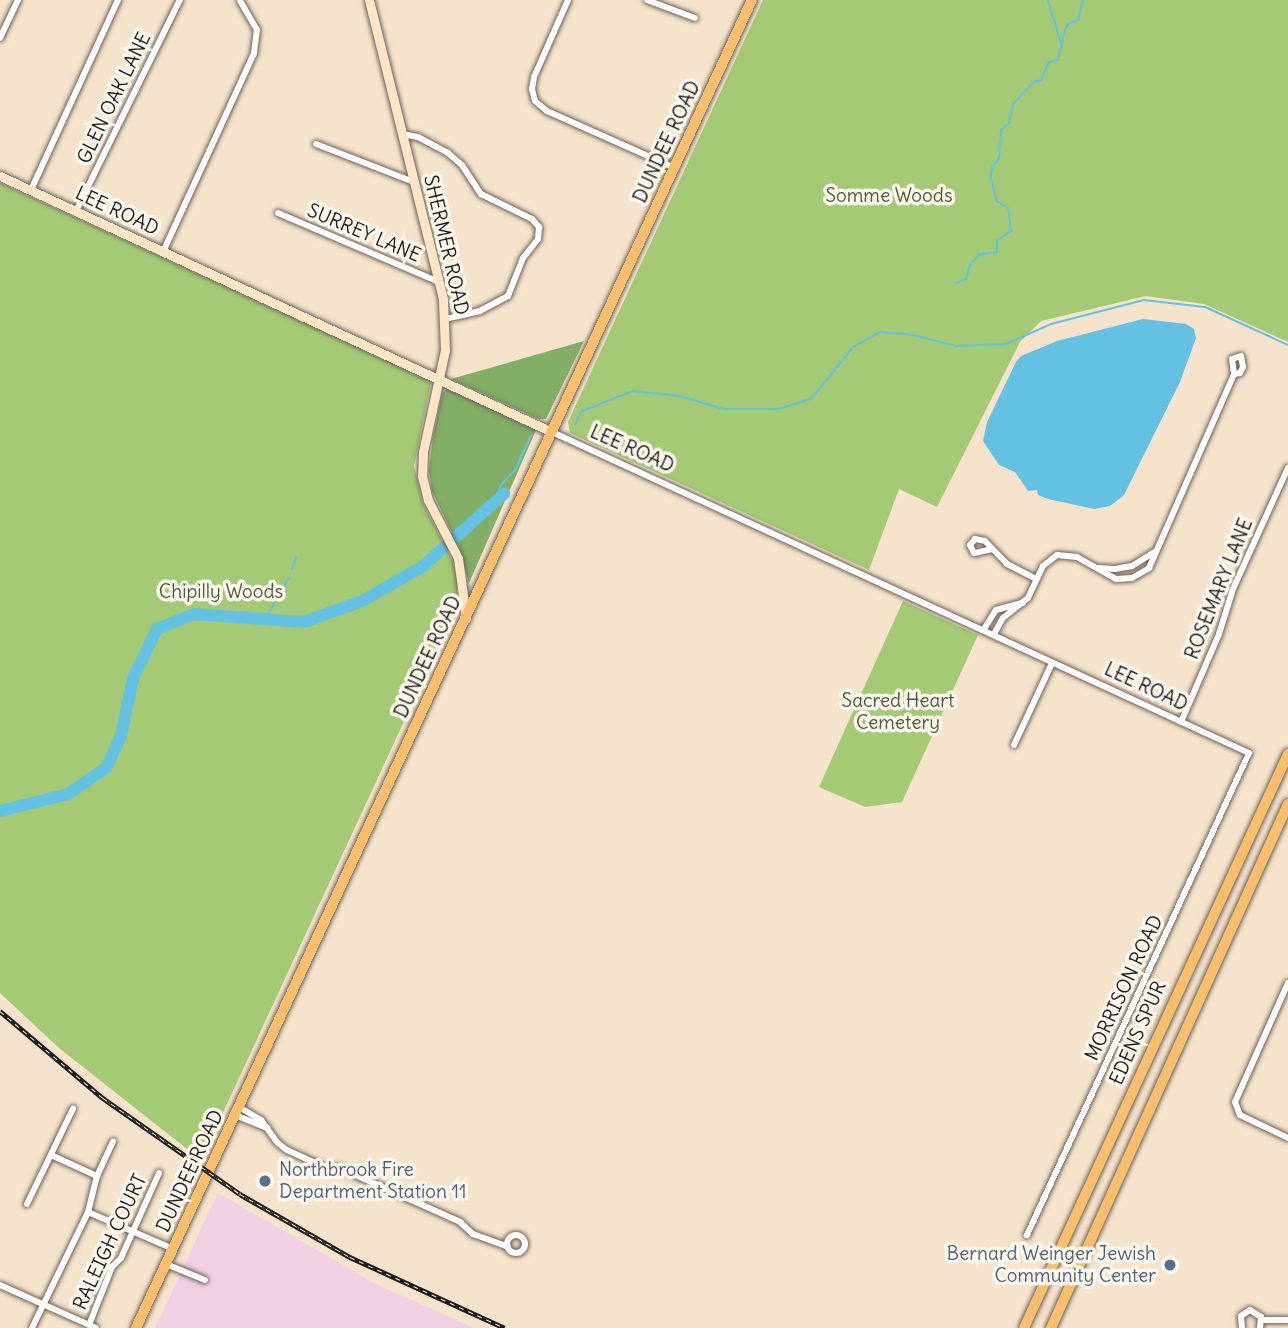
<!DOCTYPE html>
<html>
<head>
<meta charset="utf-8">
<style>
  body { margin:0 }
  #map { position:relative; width:1288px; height:1328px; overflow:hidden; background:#f6e3cb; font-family:Delius,sans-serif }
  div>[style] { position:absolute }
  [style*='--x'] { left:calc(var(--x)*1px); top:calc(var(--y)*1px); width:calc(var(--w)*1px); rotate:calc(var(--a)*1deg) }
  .built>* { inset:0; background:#f1d0e4 }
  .green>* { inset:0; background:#a4ca75 }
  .forest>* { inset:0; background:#83ae66 }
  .water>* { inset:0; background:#64c1e2 }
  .stream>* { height:2px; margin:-1px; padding:0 1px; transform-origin:1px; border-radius:1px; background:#64c1e2 }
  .river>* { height:12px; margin:-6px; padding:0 6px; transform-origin:6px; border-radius:6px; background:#64c1e2 }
  .roads { filter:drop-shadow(0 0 2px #686259) drop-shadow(0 0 2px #686259) }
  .street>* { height:6px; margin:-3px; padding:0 3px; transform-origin:3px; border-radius:3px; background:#fff }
  .street>.ring { margin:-3px; padding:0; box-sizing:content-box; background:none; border:6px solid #fff; border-radius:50% }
  .secondary>* { height:9px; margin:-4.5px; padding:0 4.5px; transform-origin:4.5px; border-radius:4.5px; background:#fde5c5 }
  .primary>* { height:10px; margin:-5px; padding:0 5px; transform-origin:5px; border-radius:5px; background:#f9bf6d }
  .highway>* { height:10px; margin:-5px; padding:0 5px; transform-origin:5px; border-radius:5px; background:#f9bf6d }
  .rail>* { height:4.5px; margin-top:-2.25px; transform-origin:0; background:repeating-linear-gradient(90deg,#fbf7ec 0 5px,#1c1c1c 0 10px); box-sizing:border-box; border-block:2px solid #1c1c1c }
  .dots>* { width:19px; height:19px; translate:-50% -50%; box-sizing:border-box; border:4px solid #fbf7ec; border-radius:50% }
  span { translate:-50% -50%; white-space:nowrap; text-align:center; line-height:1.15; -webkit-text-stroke:7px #fbf7ec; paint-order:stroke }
  .street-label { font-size:19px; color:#1c1c1c }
  .park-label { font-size:19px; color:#4c593b }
  .service-label { font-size:19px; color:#4e5e75 }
  .left { translate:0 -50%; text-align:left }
  .right { translate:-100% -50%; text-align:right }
</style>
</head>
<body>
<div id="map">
  <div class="built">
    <div style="clip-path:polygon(218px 1193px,378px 1285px,474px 1328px,155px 1328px)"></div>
  </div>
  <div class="green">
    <div style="clip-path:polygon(763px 0,1288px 0,1288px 342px,1204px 304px,1146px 296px,1041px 321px,1020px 342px,937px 507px,899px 489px,869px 570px,570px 433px,568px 422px)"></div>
    <div style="clip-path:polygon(0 183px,431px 381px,414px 466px,423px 503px,453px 562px,457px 580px,457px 600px,453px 600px,450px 622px,201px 1160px,59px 1048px,0 993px)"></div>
    <div style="clip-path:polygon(903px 601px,978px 635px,902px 802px,865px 807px,819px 787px)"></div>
  </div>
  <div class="forest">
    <div style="clip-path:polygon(584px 341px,546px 419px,539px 419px,451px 379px)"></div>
    <div style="clip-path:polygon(447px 389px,536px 430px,469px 583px,459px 547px,432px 491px,429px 471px,433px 437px,442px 393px)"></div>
  </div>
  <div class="water">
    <div style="clip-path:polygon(1143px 319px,1186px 324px,1194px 329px,1196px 338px,1180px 382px,1124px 495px,1110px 506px,1094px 509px,1048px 499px,1038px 495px,1037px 490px,1028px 491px,1015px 472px,999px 465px,983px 441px,987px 422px,1016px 362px,1021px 356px,1057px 341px)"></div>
  </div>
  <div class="stream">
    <div style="--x:1048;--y:0;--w:49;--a:73.4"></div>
    <div style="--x:956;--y:283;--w:11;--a:-22"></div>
    <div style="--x:966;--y:279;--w:15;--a:-74"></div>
    <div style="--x:970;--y:265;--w:15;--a:-48"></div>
    <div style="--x:980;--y:254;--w:17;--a:-7"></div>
    <div style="--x:997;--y:252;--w:12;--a:-90"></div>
    <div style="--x:997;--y:240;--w:17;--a:-33"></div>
    <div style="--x:1011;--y:231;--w:23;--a:-97"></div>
    <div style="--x:1008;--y:208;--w:13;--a:-148"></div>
    <div style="--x:997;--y:201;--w:23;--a:-105"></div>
    <div style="--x:991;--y:179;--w:11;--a:-85"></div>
    <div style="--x:992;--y:168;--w:12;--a:-55"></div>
    <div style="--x:999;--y:158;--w:28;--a:-86"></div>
    <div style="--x:1001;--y:130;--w:11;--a:-41"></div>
    <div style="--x:1009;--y:123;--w:19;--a:-78"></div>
    <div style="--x:1013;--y:104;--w:30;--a:-46"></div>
    <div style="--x:1034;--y:82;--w:7;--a:-16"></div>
    <div style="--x:1041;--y:80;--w:20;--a:-66"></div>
    <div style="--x:1049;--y:62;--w:9;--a:-13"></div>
    <div style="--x:1058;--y:60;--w:31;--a:-77"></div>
    <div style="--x:1065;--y:30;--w:7;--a:-63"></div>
    <div style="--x:1068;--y:24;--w:11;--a:-22"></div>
    <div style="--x:1078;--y:20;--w:21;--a:-76"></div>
    <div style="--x:575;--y:424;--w:15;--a:-62"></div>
    <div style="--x:582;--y:411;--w:55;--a:-21.4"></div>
    <div style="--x:633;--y:391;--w:47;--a:6.1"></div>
    <div style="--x:680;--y:396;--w:45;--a:16.8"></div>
    <div style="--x:723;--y:409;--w:56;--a:0"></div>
    <div style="--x:779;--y:409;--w:35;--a:-18"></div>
    <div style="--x:812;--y:398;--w:65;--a:-51.2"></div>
    <div style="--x:853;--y:347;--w:31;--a:-29"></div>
    <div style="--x:880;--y:332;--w:33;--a:5"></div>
    <div style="--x:913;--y:335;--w:44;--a:14.3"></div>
    <div style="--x:956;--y:346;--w:50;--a:-2.3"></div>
    <div style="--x:1006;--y:344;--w:49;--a:-24"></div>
    <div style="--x:1051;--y:324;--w:96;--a:-14.5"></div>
    <div style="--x:1144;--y:300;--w:61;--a:6.5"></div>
    <div style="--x:1205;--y:307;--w:91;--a:24.6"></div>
    <div style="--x:493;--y:507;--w:23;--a:-70"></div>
    <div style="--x:501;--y:485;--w:21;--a:-47"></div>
    <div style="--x:515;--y:470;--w:38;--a:-65"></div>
    <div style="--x:292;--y:569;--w:13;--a:-72"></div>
    <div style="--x:266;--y:618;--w:46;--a:-60.1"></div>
  </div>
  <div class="river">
    <div style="--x:0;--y:811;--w:70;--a:-14"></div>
    <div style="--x:68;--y:794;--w:46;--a:-34.4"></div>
    <div style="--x:106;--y:768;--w:35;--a:-65"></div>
    <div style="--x:121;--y:736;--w:59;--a:-78.3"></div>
    <div style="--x:133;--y:678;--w:55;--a:-63.9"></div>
    <div style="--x:157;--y:629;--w:40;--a:-22"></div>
    <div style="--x:194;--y:614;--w:110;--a:4.2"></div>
    <div style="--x:304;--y:622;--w:62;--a:-19.9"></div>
    <div style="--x:362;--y:601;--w:69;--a:-29.5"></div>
    <div style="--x:422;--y:567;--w:110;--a:-41.7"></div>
  </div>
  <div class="roads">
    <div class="street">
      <div style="--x:568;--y:0;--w:84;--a:113.8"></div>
      <div style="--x:534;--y:77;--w:12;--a:99"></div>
      <div style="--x:532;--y:89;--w:12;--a:76"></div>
      <div style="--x:535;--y:101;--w:16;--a:40"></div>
      <div style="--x:547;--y:111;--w:140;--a:24"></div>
      <div style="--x:647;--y:0;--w:51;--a:20.6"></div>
      <div style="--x:0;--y:38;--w:42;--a:-64.7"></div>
      <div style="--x:402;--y:134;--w:16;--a:11"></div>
      <div style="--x:418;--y:137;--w:34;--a:28"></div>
      <div style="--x:448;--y:153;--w:18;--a:41"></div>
      <div style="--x:462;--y:165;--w:35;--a:57"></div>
      <div style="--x:481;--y:194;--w:57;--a:26.1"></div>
      <div style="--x:532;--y:219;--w:11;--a:49"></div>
      <div style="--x:539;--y:227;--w:12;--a:95"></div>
      <div style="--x:538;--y:239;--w:24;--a:128"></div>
      <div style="--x:523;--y:258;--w:41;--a:111.5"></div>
      <div style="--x:508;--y:296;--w:32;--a:152"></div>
      <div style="--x:480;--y:311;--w:35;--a:167"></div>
      <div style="--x:316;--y:144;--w:105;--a:21.2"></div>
      <div style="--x:31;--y:190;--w:209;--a:-65.4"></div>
      <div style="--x:76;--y:211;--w:235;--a:-63.8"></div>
      <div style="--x:278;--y:213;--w:175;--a:23.2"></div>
      <div style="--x:163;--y:252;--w:219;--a:-65.4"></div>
      <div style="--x:254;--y:53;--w:23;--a:-83"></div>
      <div style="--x:257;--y:30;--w:34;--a:-120"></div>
      <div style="--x:552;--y:432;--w:767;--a:24.73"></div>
      <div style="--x:1249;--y:753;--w:531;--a:114.73"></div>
      <div style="--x:992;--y:549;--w:18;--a:167"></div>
      <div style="--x:974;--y:553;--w:9;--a:-117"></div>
      <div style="--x:970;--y:545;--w:8;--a:-50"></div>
      <div style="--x:975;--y:539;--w:10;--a:11"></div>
      <div style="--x:985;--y:541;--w:32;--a:46"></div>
      <div style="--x:1007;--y:564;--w:31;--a:27"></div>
      <div style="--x:1097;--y:568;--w:18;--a:3"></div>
      <div style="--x:1115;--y:569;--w:17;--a:-10"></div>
      <div style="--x:1132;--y:566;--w:26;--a:-32"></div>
      <div style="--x:984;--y:629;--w:22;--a:-58"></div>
      <div style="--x:996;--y:610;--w:28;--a:-15"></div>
      <div style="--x:994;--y:634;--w:18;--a:-61"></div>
      <div style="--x:1003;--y:618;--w:32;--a:-39"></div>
      <div style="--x:1028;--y:598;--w:35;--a:-65"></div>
      <div style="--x:1043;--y:566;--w:18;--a:-38"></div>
      <div style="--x:1057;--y:555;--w:20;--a:6"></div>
      <div style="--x:1077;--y:557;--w:45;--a:29.4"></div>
      <div style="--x:1116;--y:579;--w:16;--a:-4"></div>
      <div style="--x:1132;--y:578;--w:20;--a:-30"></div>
      <div style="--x:1149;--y:568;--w:212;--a:-66.3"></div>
      <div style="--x:1234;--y:374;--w:6;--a:-9"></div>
      <div style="--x:1240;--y:373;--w:7;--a:-63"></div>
      <div style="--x:1243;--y:367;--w:11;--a:-100"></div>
      <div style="--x:1241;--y:356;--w:9;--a:162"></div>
      <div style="--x:1232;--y:359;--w:15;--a:82"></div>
      <div style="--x:1181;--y:722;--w:96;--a:-66.6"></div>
      <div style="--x:1219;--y:634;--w:47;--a:-72.7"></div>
      <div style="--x:1233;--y:589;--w:133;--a:-65.6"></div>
      <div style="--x:1014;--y:745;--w:90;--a:-65.1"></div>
      <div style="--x:1288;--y:983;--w:130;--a:114"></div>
      <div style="--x:1235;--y:1102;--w:14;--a:69"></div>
      <div style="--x:1240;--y:1115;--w:53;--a:25.6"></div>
      <div style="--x:239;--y:1107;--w:26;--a:31"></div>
      <div style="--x:261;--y:1120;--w:29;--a:54"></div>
      <div style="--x:278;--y:1143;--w:11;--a:38"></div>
      <div style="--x:287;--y:1150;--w:41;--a:24.7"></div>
      <div style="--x:324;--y:1167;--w:16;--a:4"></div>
      <div style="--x:340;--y:1168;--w:132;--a:24.2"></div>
      <div style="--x:460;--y:1222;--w:18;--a:43"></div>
      <div style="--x:473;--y:1234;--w:37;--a:20"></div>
      <div style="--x:235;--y:1115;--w:35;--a:22"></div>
      <div style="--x:51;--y:1155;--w:51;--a:24.5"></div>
      <div style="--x:27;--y:1204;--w:106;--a:-64.2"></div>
      <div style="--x:88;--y:1212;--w:93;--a:23.5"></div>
      <div class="ring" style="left:507px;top:1235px;width:12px;height:12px"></div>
      <div style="--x:166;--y:1264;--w:42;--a:22.3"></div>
      <div style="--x:0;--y:1285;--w:105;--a:24.1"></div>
      <div style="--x:1262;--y:1320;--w:26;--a:0"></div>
      <div style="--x:89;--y:1325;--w:62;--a:-68.4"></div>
      <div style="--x:112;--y:1267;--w:13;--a:-45"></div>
      <div style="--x:121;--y:1258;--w:93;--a:-65.9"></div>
      <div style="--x:32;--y:1328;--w:129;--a:-64.2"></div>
      <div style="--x:88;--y:1212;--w:37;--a:-76"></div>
      <div style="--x:97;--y:1176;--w:38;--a:-65"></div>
      <div style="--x:1242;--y:1328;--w:12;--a:-95"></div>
      <div style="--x:1241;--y:1316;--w:11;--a:-34"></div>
      <div style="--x:1250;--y:1310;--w:13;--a:32"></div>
      <div style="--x:1261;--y:1317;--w:11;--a:95"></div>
    </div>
    <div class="secondary">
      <div style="--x:369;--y:0;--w:309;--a:76.1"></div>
      <div style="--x:443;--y:300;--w:50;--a:87.7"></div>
      <div style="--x:445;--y:350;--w:104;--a:102.2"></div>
      <div style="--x:423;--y:452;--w:24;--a:92"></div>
      <div style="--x:422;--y:476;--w:25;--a:76"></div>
      <div style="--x:428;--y:500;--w:65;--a:62.7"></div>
      <div style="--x:458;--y:558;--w:61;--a:82.4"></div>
      <div style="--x:0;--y:176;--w:608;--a:24.88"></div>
    </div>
    <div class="primary">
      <div style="--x:136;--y:1328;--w:1464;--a:-65.12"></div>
    </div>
    <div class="highway">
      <div style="--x:1024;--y:1328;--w:632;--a:-65.3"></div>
      <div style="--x:1051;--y:1328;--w:575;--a:-65.66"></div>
    </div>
  </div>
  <div class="rail">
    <div style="--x:0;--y:1011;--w:135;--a:40.2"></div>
    <div style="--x:103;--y:1098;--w:167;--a:35"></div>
    <div style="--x:240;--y:1194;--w:127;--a:29.8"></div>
    <div style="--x:350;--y:1257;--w:170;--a:24.6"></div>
  </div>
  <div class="dots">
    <div style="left:265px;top:1181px;background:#5c6f8a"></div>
    <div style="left:1170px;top:1265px;background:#5c6f8a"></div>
  </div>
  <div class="street-label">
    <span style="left:114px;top:98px;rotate:-64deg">GLEN OAK LANE</span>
    <span style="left:667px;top:142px;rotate:-65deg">DUNDEE ROAD</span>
    <span style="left:117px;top:211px;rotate:25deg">LEE ROAD</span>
    <span style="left:364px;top:233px;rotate:23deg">SURREY LANE</span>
    <span style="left:446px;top:245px;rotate:77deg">SHERMER ROAD</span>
    <span style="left:632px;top:449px;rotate:24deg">LEE ROAD</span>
    <span style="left:1219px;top:589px;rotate:-68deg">ROSEMARY LANE</span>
    <span style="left:428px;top:657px;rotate:-65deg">DUNDEE ROAD</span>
    <span style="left:1146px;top:687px;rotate:25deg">LEE ROAD</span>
    <span style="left:1124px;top:988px;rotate:-65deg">MORRISON ROAD</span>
    <span style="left:1138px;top:1033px;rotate:-66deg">EDENS SPUR</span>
    <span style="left:190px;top:1171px;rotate:-65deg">DUNDEE ROAD</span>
    <span style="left:110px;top:1242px;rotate:-65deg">RALEIGH COURT</span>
  </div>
  <div class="park-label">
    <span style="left:889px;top:196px">Somme Woods</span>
    <span style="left:221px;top:592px">Chipilly Woods</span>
    <span style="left:898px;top:712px">Sacred Heart<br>Cemetery</span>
  </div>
  <div class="service-label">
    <span class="left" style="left:279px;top:1181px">Northbrook Fire<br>Department Station 11</span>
    <span class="right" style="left:1156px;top:1265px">Bernard Weinger Jewish<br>Community Center</span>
  </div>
</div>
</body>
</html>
